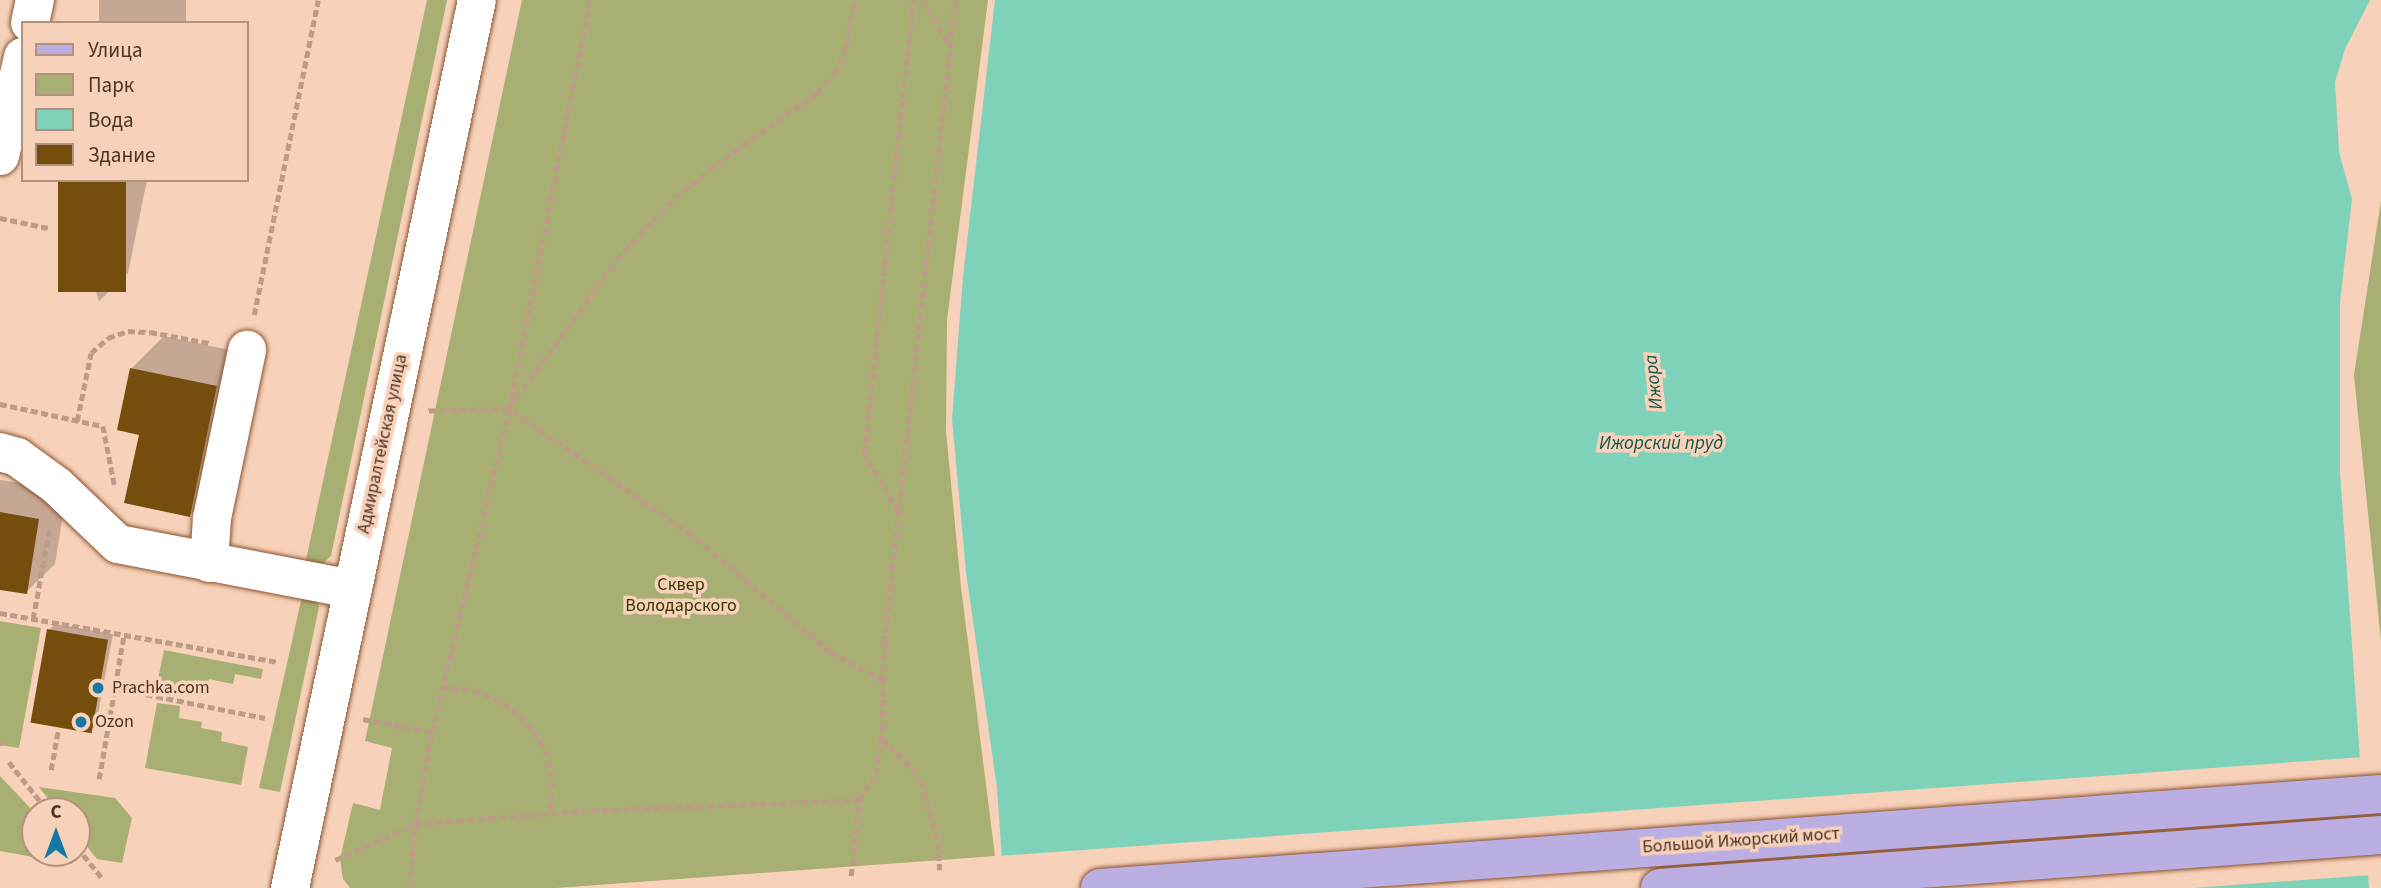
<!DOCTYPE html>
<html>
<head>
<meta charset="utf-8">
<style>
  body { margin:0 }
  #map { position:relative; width:2381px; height:888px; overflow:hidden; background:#f7d1b9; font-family:"Source Sans 3",sans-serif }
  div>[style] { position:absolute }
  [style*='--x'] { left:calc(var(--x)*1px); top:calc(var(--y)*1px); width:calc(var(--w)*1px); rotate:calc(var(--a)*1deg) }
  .green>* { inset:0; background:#a8af72 }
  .water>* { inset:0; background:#7dd2b9 }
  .pier>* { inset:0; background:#f7d1b9 }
  .shadow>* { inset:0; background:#0003; transform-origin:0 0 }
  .building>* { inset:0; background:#754e0e; transform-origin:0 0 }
  .path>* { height:4.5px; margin-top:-2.25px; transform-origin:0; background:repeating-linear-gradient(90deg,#bd9b86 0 7px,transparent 0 10.5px) }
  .roads { filter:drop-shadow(0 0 2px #8a532e) drop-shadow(0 0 2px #8a532e) }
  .minor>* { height:38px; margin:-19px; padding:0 19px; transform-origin:19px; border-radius:19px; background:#fff }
  .major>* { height:38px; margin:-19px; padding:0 19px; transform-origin:19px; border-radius:19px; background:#bbaee3 }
  .dots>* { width:19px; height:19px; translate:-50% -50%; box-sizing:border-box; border:4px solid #f7d1b9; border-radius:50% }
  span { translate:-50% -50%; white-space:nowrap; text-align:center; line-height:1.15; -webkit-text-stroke:7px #f7d1b9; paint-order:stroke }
  .street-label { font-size:18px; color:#4e3424 }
  .park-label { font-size:18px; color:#363902 }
  .poi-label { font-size:18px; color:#4e3424 }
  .left { translate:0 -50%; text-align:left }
  .water-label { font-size:19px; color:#105747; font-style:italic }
  .legend { position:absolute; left:21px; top:21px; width:228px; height:161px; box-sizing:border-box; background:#f7d1b9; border:2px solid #b3927d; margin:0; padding:9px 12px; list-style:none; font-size:21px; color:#4e3424 }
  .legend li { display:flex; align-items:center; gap:14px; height:35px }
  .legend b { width:35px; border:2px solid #b3927d }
  .north { position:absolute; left:21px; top:797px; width:70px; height:70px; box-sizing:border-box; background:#f7d1b9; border:2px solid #b3927d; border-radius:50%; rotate:0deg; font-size:19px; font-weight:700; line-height:28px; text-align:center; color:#4e3424 }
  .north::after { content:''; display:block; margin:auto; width:24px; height:32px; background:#147aa5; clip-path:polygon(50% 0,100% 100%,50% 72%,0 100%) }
</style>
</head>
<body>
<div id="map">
  <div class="green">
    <div style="clip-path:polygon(427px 0,447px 0,331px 556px,320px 566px,304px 569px)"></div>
    <div style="clip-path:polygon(522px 0,988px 0,947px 320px,946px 431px,961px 587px,995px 856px,556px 888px,350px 888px,343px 879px,340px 859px,353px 803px,380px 810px,392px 748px,365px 741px)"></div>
    <div style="clip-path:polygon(2381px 201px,2381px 641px,2354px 375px)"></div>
    <div style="clip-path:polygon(303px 592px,317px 602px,319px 607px,280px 792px,259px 788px)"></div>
    <div style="clip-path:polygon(0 621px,41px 628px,19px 748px,0 745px)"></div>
    <div style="clip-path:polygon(164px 650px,263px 669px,261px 679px,235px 674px,233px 684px,209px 679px,208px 685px,182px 680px,179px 694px,156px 689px)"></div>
    <div style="clip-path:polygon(157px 703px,180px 706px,179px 718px,202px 722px,201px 728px,222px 732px,221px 741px,248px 747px,241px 785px,145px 768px)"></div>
    <div style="clip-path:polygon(0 776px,35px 813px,35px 853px,73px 853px,75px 856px,72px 864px,0 851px)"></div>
    <div style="clip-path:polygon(39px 787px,115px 798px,132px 818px,122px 863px,97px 859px,77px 834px,77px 811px,58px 811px)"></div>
  </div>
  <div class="water">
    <div style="clip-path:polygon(995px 0,2370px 0,2345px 49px,2335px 82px,2339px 152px,2352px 199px,2340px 302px,2340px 473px,2369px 888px,1004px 888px,997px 788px,966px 572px,952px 419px,963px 277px)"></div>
  </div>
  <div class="pier">
    <div style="clip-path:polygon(2363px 757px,2371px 875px,2193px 888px,1000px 888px,998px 856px)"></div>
  </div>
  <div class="shadow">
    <div style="left:99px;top:0;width:87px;height:24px"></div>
    <div style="clip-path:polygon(60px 180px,147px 180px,128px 273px,99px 301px)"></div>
    <div style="clip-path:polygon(164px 336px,248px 354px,222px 482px,190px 515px,141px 434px,132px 368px)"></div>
    <div style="clip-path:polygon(0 480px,67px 490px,55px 564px,26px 592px,0 588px)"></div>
    <div style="clip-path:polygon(55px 624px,113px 634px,96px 725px,90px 731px,49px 630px)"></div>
  </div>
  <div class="building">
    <div style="left:58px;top:180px;width:68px;height:112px"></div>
    <div style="clip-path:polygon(130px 368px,217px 386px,190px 517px,124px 503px,139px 435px,117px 430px)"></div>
    <div style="clip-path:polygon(0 512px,39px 519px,27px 594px,0 590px)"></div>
    <div style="left:47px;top:629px;width:62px;height:95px;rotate:10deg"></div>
  </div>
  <div class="path">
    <div style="--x:922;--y:0;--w:53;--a:58.1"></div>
    <div style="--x:0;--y:218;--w:49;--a:11.8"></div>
    <div style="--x:254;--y:315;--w:321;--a:-78.5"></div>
    <div style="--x:0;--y:404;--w:105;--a:12.1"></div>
    <div style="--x:103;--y:426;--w:62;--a:78.9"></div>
    <div style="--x:511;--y:406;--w:181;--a:-54.2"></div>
    <div style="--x:617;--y:259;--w:85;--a:-46.9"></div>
    <div style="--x:675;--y:197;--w:75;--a:-37.9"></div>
    <div style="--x:734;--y:151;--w:101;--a:-34.9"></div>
    <div style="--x:817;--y:93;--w:25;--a:-48"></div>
    <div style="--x:834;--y:74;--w:25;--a:-64"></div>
    <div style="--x:845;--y:51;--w:52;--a:-80"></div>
    <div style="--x:77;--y:421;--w:69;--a:-78.4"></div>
    <div style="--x:91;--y:353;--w:23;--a:-41"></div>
    <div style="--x:108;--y:338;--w:21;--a:-19"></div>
    <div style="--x:128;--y:331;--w:22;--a:3"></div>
    <div style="--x:150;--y:332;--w:60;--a:10.6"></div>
    <div style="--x:898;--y:512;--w:68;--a:-120"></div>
    <div style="--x:864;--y:453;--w:456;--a:-83.8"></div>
    <div style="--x:0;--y:613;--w:281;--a:10"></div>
    <div style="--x:33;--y:619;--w:90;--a:-79.8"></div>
    <div style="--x:883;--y:681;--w:38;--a:-88"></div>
    <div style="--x:884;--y:643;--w:647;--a:-83.7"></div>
    <div style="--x:442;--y:687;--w:32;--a:5"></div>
    <div style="--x:474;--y:690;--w:33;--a:23"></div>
    <div style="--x:504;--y:703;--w:31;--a:40"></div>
    <div style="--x:528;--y:723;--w:32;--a:58"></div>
    <div style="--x:545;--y:750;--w:32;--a:76"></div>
    <div style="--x:553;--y:781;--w:33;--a:95"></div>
    <div style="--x:115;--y:688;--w:153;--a:11.3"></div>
    <div style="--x:363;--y:719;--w:70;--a:10.7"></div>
    <div style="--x:0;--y:739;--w:10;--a:90"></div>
    <div style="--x:882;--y:739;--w:42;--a:44"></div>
    <div style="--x:912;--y:768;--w:17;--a:57"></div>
    <div style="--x:921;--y:782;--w:63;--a:74.4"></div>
    <div style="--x:938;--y:843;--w:27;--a:86"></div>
    <div style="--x:9;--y:762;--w:63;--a:51.5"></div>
    <div style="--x:51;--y:770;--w:39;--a:-80"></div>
    <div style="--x:99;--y:779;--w:146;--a:-80.2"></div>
    <div style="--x:77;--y:847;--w:41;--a:50.9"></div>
    <div style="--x:335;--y:860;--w:88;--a:-24.2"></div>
    <div style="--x:415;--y:824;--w:167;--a:-4.5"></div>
    <div style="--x:581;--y:811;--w:278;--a:-2.3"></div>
    <div style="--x:859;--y:800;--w:31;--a:-57"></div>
    <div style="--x:876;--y:774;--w:46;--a:-82.6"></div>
    <div style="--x:882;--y:728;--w:47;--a:-88.8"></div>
    <div style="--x:883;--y:681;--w:60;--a:-151.3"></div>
    <div style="--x:830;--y:652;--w:182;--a:-139.9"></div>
    <div style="--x:691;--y:535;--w:221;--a:-145.3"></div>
    <div style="--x:509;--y:409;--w:81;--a:178.6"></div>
    <div style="--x:851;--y:876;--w:76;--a:-84"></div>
    <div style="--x:409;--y:888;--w:64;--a:-84.6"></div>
    <div style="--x:415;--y:824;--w:94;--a:-79.5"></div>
    <div style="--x:432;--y:732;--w:332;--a:-76.6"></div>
    <div style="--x:509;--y:409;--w:417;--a:-78.8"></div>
  </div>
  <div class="roads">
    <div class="minor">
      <div style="--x:30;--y:23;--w:24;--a:-78"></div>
      <div style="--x:0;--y:156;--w:102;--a:-76.9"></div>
      <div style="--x:0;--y:452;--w:18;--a:16"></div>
      <div style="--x:17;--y:457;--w:49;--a:35.9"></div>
      <div style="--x:57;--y:486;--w:84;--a:43.6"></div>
      <div style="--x:118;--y:544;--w:238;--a:10.9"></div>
      <div style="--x:209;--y:563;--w:45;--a:-86.2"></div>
      <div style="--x:212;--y:518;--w:172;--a:-78.2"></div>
      <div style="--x:290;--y:888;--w:907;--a:-78.11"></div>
    </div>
    <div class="major">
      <div style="--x:1100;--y:888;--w:1284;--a:-4.2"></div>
      <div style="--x:1660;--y:888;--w:723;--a:-4.2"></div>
    </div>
  </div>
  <div class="dots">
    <div style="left:98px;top:688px;background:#147aa5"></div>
    <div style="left:81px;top:722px;background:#147aa5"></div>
  </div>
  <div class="street-label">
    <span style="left:383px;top:444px;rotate:-78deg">Адмиралтейская улица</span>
    <span style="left:1741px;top:841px;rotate:-4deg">Большой Ижорский мост</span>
  </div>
  <div class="park-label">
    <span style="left:681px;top:596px">Сквер<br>Володарского</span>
  </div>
  <div class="poi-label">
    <span class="left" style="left:112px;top:688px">Prachka.com</span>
    <span class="left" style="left:95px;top:722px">Ozon</span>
  </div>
  <div class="water-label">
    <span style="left:1654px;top:382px;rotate:-96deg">Ижора</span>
    <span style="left:1661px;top:444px">Ижорский пруд</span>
  </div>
  <ul class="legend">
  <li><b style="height:9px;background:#bbaee3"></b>Улица</li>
  <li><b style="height:19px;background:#a8af72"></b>Парк</li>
  <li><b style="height:19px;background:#7dd2b9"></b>Вода</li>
  <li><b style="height:19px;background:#754e0e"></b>Здание</li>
  </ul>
  <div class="north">С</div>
</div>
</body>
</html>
